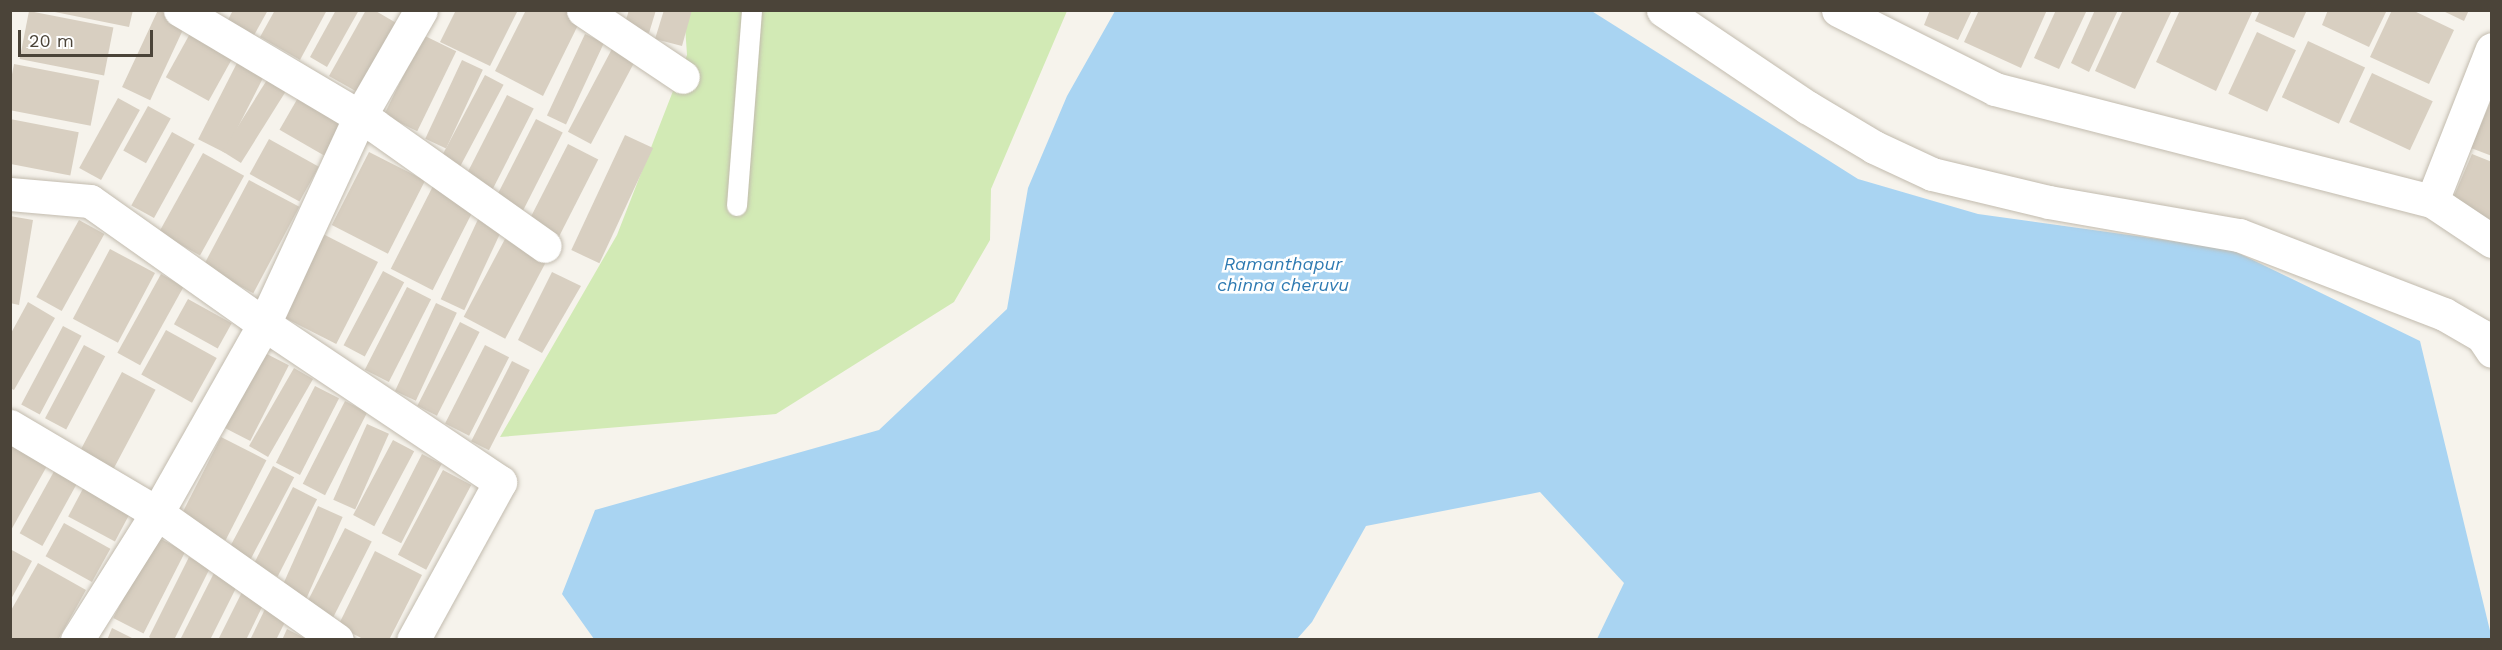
<!DOCTYPE html>
<html>
<head>
<meta charset="utf-8">
<style>
  body { margin:0 }
  #map { position:relative; width:2502px; height:650px; overflow:hidden; background:#f6f3ec; font-family:"Work Sans",sans-serif }
  div>[style] { position:absolute }
  [style*='--x'] { left:calc(var(--x)*1px); top:calc(var(--y)*1px); width:calc(var(--w)*1px); rotate:calc(var(--a)*1deg) }
  .green>* { inset:0; background:#d2eab5 }
  .water>* { inset:0; background:#a9d4f2 }
  .building>* { inset:0; background:#d8cfc1; transform-origin:0 0 }
  .roads { filter:drop-shadow(0 0 2px #c2bbae) drop-shadow(0 0 2px #c2bbae) }
  .service>* { height:20px; margin:-10px; padding:0 10px; transform-origin:10px; border-radius:10px; background:#fff }
  .minor>* { height:33px; margin:-16.5px; padding:0 16.5px; transform-origin:16.5px; border-radius:16.5px; background:#fff }
  span { translate:-50% -50%; white-space:nowrap; text-align:center; line-height:1.15; -webkit-text-stroke:5px #fff; paint-order:stroke }
  .water-label { font-size:18px; color:#2e7ab2; font-style:italic }
  .frame { position:absolute; inset:0; border:12px solid #4b4439; pointer-events:none }
  .scale { position:absolute; left:18px; top:30px; width:135px; height:27px; box-sizing:border-box; border:3px solid #4b4439; border-top:0; padding-left:8px; font-size:18px; line-height:21px; white-space:nowrap; color:#4b4439; -webkit-text-stroke:4px #fff; paint-order:stroke }
</style>
</head>
<body>
<div id="map">
  <div class="green">
    <div style="clip-path:polygon(684px 11px,1067px 11px,991px 189px,990px 240px,954px 302px,776px 414px,500px 437px,617px 235px,687px 55px)"></div>
  </div>
  <div class="water">
    <div style="clip-path:polygon(1590px 10px,1858px 179px,1978px 214px,2230px 249px,2420px 341px,2492px 639px,1597px 639px,1624px 583px,1540px 492px,1366px 526px,1312px 622px,1297px 639px,594px 639px,562px 594px,595px 510px,879px 430px,1007px 309px,1028px 188px,1067px 96px,1115px 11px)"></div>
  </div>
  <div class="building">
    <div style="clip-path:polygon(45px 10px,133px 10px,129px 27px)"></div>
    <div style="left:158px;top:10px;width:31px;height:85px;rotate:25deg"></div>
    <div style="clip-path:polygon(233px 10px,268px 10px,253px 37px,227px 22px)"></div>
    <div style="clip-path:polygon(275px 10px,327px 10px,300px 60px,260px 37px)"></div>
    <div style="clip-path:polygon(336px 10px,359px 10px,327px 67px,310px 57px)"></div>
    <div style="clip-path:polygon(366px 10px,374px 10px,398px 24px,359px 93px,329px 76px)"></div>
    <div style="clip-path:polygon(456px 10px,518px 10px,490px 66px,440px 42px)"></div>
    <div style="clip-path:polygon(526px 10px,568px 10px,582px 17px,543px 96px,495px 71px)"></div>
    <div style="clip-path:polygon(629px 10px,656px 10px,649px 33px,624px 26px)"></div>
    <div style="clip-path:polygon(664px 10px,692px 10px,682px 46px,655px 39px)"></div>
    <div style="clip-path:polygon(1930px 10px,1972px 10px,1958px 40px,1924px 25px)"></div>
    <div style="clip-path:polygon(1979px 10px,2047px 10px,2021px 68px,1964px 42px)"></div>
    <div style="clip-path:polygon(2056px 10px,2087px 10px,2059px 69px,2034px 58px)"></div>
    <div style="clip-path:polygon(2095px 10px,2118px 10px,2089px 72px,2071px 63px)"></div>
    <div style="clip-path:polygon(2123px 10px,2172px 10px,2135px 89px,2095px 71px)"></div>
    <div style="clip-path:polygon(2180px 10px,2253px 10px,2216px 91px,2156px 62px)"></div>
    <div style="clip-path:polygon(2260px 10px,2307px 10px,2294px 38px,2255px 21px)"></div>
    <div style="clip-path:polygon(2328px 10px,2387px 10px,2369px 47px,2322px 25px)"></div>
    <div style="clip-path:polygon(2392px 10px,2412px 10px,2454px 30px,2429px 84px,2370px 57px)"></div>
    <div style="clip-path:polygon(2441px 10px,2469px 10px,2464px 21px)"></div>
    <div style="left:29px;top:11px;width:86px;height:49px;rotate:11deg"></div>
    <div style="left:192px;top:30px;width:49px;height:54px;rotate:29deg"></div>
    <div style="left:2257px;top:32px;width:43px;height:68px;rotate:25deg"></div>
    <div style="left:585px;top:34px;width:21px;height:90px;rotate:25deg"></div>
    <div style="left:423px;top:35px;width:37px;height:89px;rotate:26deg"></div>
    <div style="left:2308px;top:41px;width:63px;height:62px;rotate:25deg"></div>
    <div style="left:613px;top:47px;width:26px;height:96px;rotate:28deg"></div>
    <div style="left:239px;top:59px;width:30px;height:90px;rotate:27deg"></div>
    <div style="left:462px;top:60px;width:23px;height:87px;rotate:25deg"></div>
    <div style="left:14px;top:64px;width:87px;height:46px;rotate:11deg"></div>
    <div style="left:2372px;top:73px;width:67px;height:54px;rotate:25deg"></div>
    <div style="left:270px;top:75px;width:22px;height:90px;rotate:32deg"></div>
    <div style="left:485px;top:75px;width:21px;height:93px;rotate:28deg"></div>
    <div style="left:507px;top:95px;width:30px;height:97px;rotate:27deg"></div>
    <div style="left:299px;top:96px;width:52px;height:39px;rotate:30deg"></div>
    <div style="left:118px;top:98px;width:25px;height:80px;rotate:29deg"></div>
    <div style="clip-path:polygon(2492px 98px,2492px 156px,2471px 148px)"></div>
    <div style="left:148px;top:106px;width:26px;height:51px;rotate:29deg"></div>
    <div style="left:10px;top:119px;width:70px;height:44px;rotate:11deg"></div>
    <div style="left:536px;top:119px;width:30px;height:93px;rotate:27deg"></div>
    <div style="left:172px;top:132px;width:26px;height:84px;rotate:29deg"></div>
    <div style="left:625px;top:135px;width:31px;height:127px;rotate:25deg"></div>
    <div style="left:269px;top:139px;width:57px;height:40px;rotate:29deg"></div>
    <div style="left:568px;top:144px;width:34px;height:94px;rotate:27deg"></div>
    <div style="left:369px;top:152px;width:63px;height:82px;rotate:27deg"></div>
    <div style="left:203px;top:153px;width:47px;height:91px;rotate:29deg"></div>
    <div style="clip-path:polygon(2472px 154px,2492px 162px,2492px 221px,2451px 203px)"></div>
    <div style="left:249px;top:180px;width:57px;height:98px;rotate:28deg"></div>
    <div style="left:433px;top:186px;width:47px;height:93px;rotate:27deg"></div>
    <div style="left:480px;top:215px;width:26px;height:93px;rotate:25deg"></div>
    <div style="clip-path:polygon(10px 216px,33px 220px,19px 305px,10px 303px)"></div>
    <div style="left:79px;top:220px;width:29px;height:88px;rotate:29deg"></div>
    <div style="left:321px;top:233px;width:64px;height:92px;rotate:27deg"></div>
    <div style="left:505px;top:239px;width:47px;height:88px;rotate:28deg"></div>
    <div style="left:110px;top:249px;width:51px;height:79px;rotate:28deg"></div>
    <div style="left:383px;top:271px;width:24px;height:84px;rotate:28deg"></div>
    <div style="clip-path:polygon(552px 272px,581px 286px,542px 353px,518px 340px)"></div>
    <div style="left:161px;top:274px;width:26px;height:90px;rotate:29deg"></div>
    <div style="left:407px;top:287px;width:27px;height:93px;rotate:27deg"></div>
    <div style="left:188px;top:299px;width:50px;height:29px;rotate:29deg"></div>
    <div style="clip-path:polygon(28px 302px,55px 318px,14px 390px,10px 388px,10px 335px)"></div>
    <div style="left:436px;top:303px;width:23px;height:97px;rotate:25deg"></div>
    <div style="left:460px;top:322px;width:22px;height:94px;rotate:27deg"></div>
    <div style="left:63px;top:326px;width:21px;height:89px;rotate:28deg"></div>
    <div style="left:166px;top:330px;width:58px;height:51px;rotate:29deg"></div>
    <div style="left:84px;top:345px;width:24px;height:83px;rotate:28deg"></div>
    <div style="left:485px;top:345px;width:27px;height:88px;rotate:27deg"></div>
    <div style="left:263px;top:352px;width:29px;height:85px;rotate:27deg"></div>
    <div style="left:512px;top:361px;width:20px;height:90px;rotate:27deg"></div>
    <div style="left:294px;top:368px;width:22px;height:90px;rotate:30deg"></div>
    <div style="left:122px;top:372px;width:38px;height:90px;rotate:28deg"></div>
    <div style="left:315px;top:386px;width:27px;height:86px;rotate:27deg"></div>
    <div style="left:345px;top:401px;width:25px;height:93px;rotate:27deg"></div>
    <div style="left:367px;top:424px;width:24px;height:83px;rotate:24deg"></div>
    <div style="clip-path:polygon(10px 434px,52px 457px,10px 532px)"></div>
    <div style="left:221px;top:437px;width:51px;height:90px;rotate:27deg"></div>
    <div style="left:393px;top:440px;width:24px;height:85px;rotate:28deg"></div>
    <div style="left:422px;top:454px;width:22px;height:89px;rotate:27deg"></div>
    <div style="left:57px;top:466px;width:26px;height:77px;rotate:29deg"></div>
    <div style="left:273px;top:466px;width:24px;height:93px;rotate:28deg"></div>
    <div style="left:443px;top:470px;width:32px;height:96px;rotate:28deg"></div>
    <div style="left:86px;top:483px;width:53px;height:38px;rotate:28deg"></div>
    <div style="left:293px;top:487px;width:27px;height:87px;rotate:27deg"></div>
    <div style="left:318px;top:506px;width:27px;height:89px;rotate:24deg"></div>
    <div style="left:64px;top:523px;width:53px;height:38px;rotate:29deg"></div>
    <div style="left:345px;top:528px;width:30px;height:96px;rotate:27deg"></div>
    <div style="left:155px;top:536px;width:34px;height:92px;rotate:27deg"></div>
    <div style="clip-path:polygon(10px 549px,32px 561px,10px 601px)"></div>
    <div style="clip-path:polygon(375px 551px,422px 575px,389px 640px,365px 640px,338px 626px)"></div>
    <div style="clip-path:polygon(189px 557px,210px 568px,174px 640px,153px 640px,149px 637px)"></div>
    <div style="clip-path:polygon(38px 563px,86px 590px,58px 640px,10px 640px,10px 612px)"></div>
    <div style="clip-path:polygon(216px 569px,240px 580px,210px 640px,180px 640px)"></div>
    <div style="clip-path:polygon(242px 592px,264px 603px,246px 640px,218px 640px)"></div>
    <div style="clip-path:polygon(266px 607px,287px 618px,276px 640px,250px 640px)"></div>
    <div style="clip-path:polygon(112px 628px,136px 640px,107px 640px)"></div>
    <div style="clip-path:polygon(287px 629px,308px 640px,282px 640px)"></div>
  </div>
  <div class="roads">
    <div class="service">
      <div style="--x:737;--y:206;--w:197;--a:-85.6"></div>
    </div>
    <div class="minor">
      <div style="--x:180;--y:10;--w:226;--a:30.7"></div>
      <div style="--x:374;--y:125;--w:209;--a:35.3"></div>
      <div style="--x:583;--y:10;--w:120;--a:33.8"></div>
      <div style="--x:1663;--y:10;--w:174;--a:34"></div>
      <div style="--x:1807;--y:107;--w:78;--a:30.8"></div>
      <div style="--x:1874;--y:147;--w:64;--a:25"></div>
      <div style="--x:1932;--y:174;--w:120;--a:13.5"></div>
      <div style="--x:2049;--y:202;--w:193;--a:9.9"></div>
      <div style="--x:2239;--y:235;--w:220;--a:21.1"></div>
      <div style="--x:2444;--y:314;--w:44;--a:30.1"></div>
      <div style="--x:2482;--y:336;--w:18;--a:56"></div>
      <div style="--x:1838;--y:10;--w:176;--a:26.7"></div>
      <div style="--x:1995;--y:89;--w:451;--a:14.4"></div>
      <div style="--x:2432;--y:201;--w:72;--a:33.7"></div>
      <div style="--x:10;--y:194;--w:80;--a:5"></div>
      <div style="--x:90;--y:201;--w:213;--a:35.3"></div>
      <div style="--x:264;--y:324;--w:284;--a:33.8"></div>
      <div style="--x:500;--y:482;--w:180;--a:118.8"></div>
      <div style="--x:2432;--y:201;--w:163;--a:-68.5"></div>
      <div style="--x:10;--y:426;--w:171;--a:30.6"></div>
      <div style="--x:157;--y:513;--w:220;--a:35.2"></div>
      <div style="--x:77;--y:640;--w:150;--a:-57.8"></div>
      <div style="--x:157;--y:513;--w:217;--a:-60.5"></div>
      <div style="--x:264;--y:324;--w:229;--a:-65.2"></div>
      <div style="--x:360;--y:116;--w:122;--a:-60.1"></div>
    </div>
  </div>
  <div class="water-label">
    <span style="left:1283px;top:275px">Ramanthapur<br>chinna cheruvu</span>
  </div>
  <div class="frame"></div>
  <div class="scale">20 m</div>
</div>
</body>
</html>
